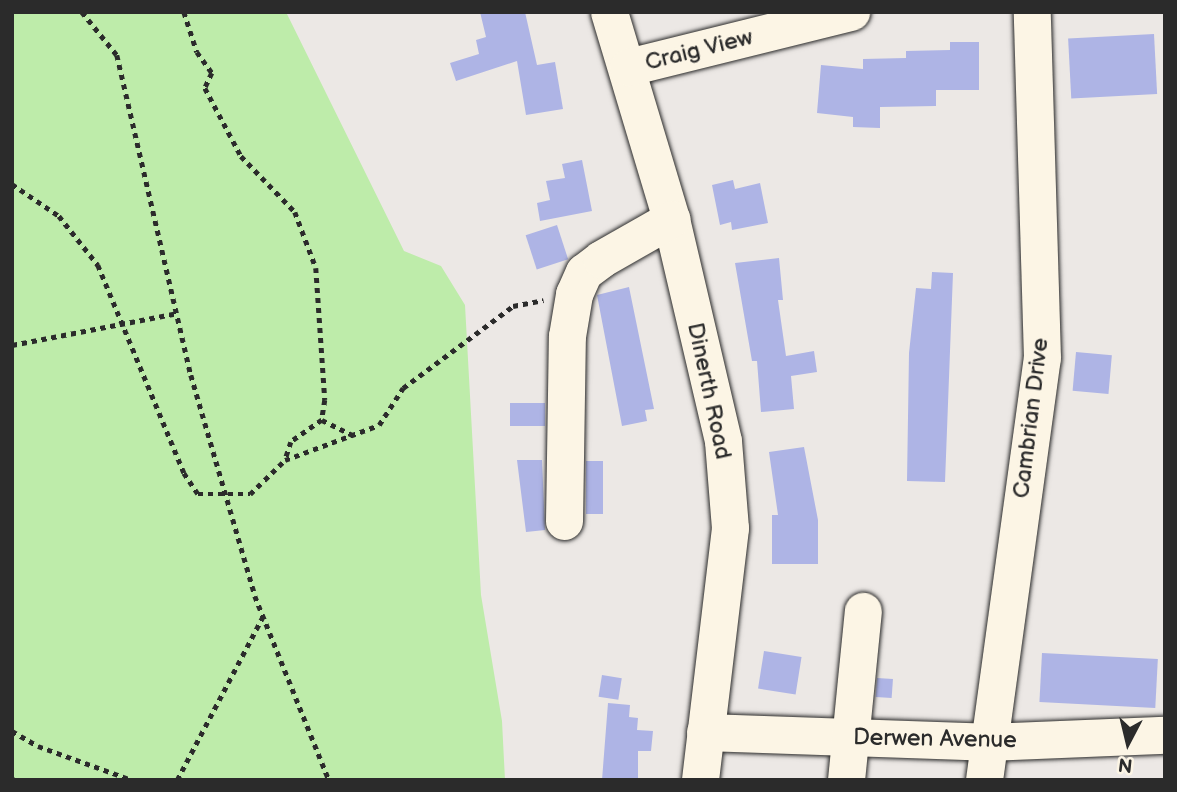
<!DOCTYPE html>
<html>
<head>
<meta charset="utf-8">
<style>
  body { margin:0 }
  #map { position:relative; width:1177px; height:792px; overflow:hidden; background:#ece8e5; font-family:"Balsamiq Sans",sans-serif }
  div>[style] { position:absolute }
  [style*='--x'] { left:calc(var(--x)*1px); top:calc(var(--y)*1px); width:calc(var(--w)*1px); rotate:calc(var(--a)*1deg) }
  .green>* { inset:0; background:#beecaa }
  .building>* { inset:0; background:#aeb4e5; transform-origin:0 0 }
  .path>* { height:4.5px; margin-top:-2.25px; transform-origin:0; background:repeating-linear-gradient(90deg,#2b2b2b 0 5px,transparent 0 10px) }
  .roads { filter:drop-shadow(0 0 2px #2b2b2b) drop-shadow(0 0 2px #2b2b2b) }
  .minor>* { height:37px; margin:-18.5px; padding:0 18.5px; transform-origin:18.5px; border-radius:18.5px; background:#fcf5e5 }
  span { translate:-50% -50%; white-space:nowrap; text-align:center; line-height:1.15; -webkit-text-stroke:5px #fcf5e5; paint-order:stroke }
  .street-label { font-size:23px; color:#2b2b2b }
  .frame { position:absolute; inset:0; border:14px solid #2b2b2b; pointer-events:none }
  .north { position:absolute; left:1093px; top:708px; width:70px; height:70px; -webkit-text-stroke:5px #fcf5e5; paint-order:stroke; rotate:187deg; font-size:19px; font-weight:700; line-height:28px; text-align:center; color:#2b2b2b }
  .north::after { content:''; display:block; margin:auto; width:24px; height:32px; background:#2b2b2b; clip-path:polygon(50% 0,100% 100%,50% 72%,0 100%) }
</style>
</head>
<body>
<div id="map">
  <div class="green">
    <div style="clip-path:polygon(12px 12px,286px 12px,404px 251px,441px 266px,465px 305px,481px 595px,502px 721px,505px 780px,12px 780px)"></div>
  </div>
  <div class="building">
    <div style="clip-path:polygon(480px 12px,525px 12px,537px 65px,555px 62px,563px 109px,526px 115px,517px 61px,456px 81px,450px 63px,479px 54px,476px 40px,486px 37px)"></div>
    <div style="left:1154px;top:34px;width:60px;height:86px;rotate:87deg"></div>
    <div style="clip-path:polygon(950px 42px,979px 42px,979px 90px,936px 90px,936px 106px,880px 107px,880px 128px,853px 127px,853px 117px,817px 113px,821px 65px,863px 69px,863px 59px,906px 58px,906px 51px,950px 50px)"></div>
    <div style="clip-path:polygon(582px 160px,592px 211px,540px 221px,537px 203px,550px 200px,546px 181px,565px 178px,562px 164px)"></div>
    <div style="clip-path:polygon(733px 180px,735px 189px,760px 183px,768px 223px,732px 230px,731px 222px,720px 225px,712px 185px)"></div>
    <div style="left:557px;top:225px;width:36px;height:33px;rotate:72deg"></div>
    <div style="clip-path:polygon(779px 258px,783px 300px,778px 300px,786px 356px,814px 351px,817px 372px,791px 376px,794px 409px,761px 412px,757px 361px,752px 361px,735px 263px)"></div>
    <div style="clip-path:polygon(932px 272px,953px 273px,945px 482px,907px 481px,909px 353px,916px 288px,931px 289px)"></div>
    <div style="clip-path:polygon(629px 287px,654px 409px,645px 410px,647px 421px,622px 426px,597px 295px)"></div>
    <div style="left:1076px;top:352px;width:36px;height:39px;rotate:5deg"></div>
    <div style="left:545px;top:403px;width:23px;height:35px;rotate:90deg"></div>
    <div style="clip-path:polygon(804px 447px,818px 520px,818px 564px,772px 564px,772px 515px,778px 515px,769px 452px)"></div>
    <div style="clip-path:polygon(517px 460px,542px 460px,545px 530px,526px 532px)"></div>
    <div style="left:586px;top:461px;width:17px;height:53px"></div>
    <div style="left:764px;top:651px;width:38px;height:38px;rotate:9deg"></div>
    <div style="left:1042px;top:653px;width:116px;height:49px;rotate:3deg"></div>
    <div style="left:602px;top:675px;width:20px;height:22px;rotate:9deg"></div>
    <div style="left:877px;top:678px;width:16px;height:19px;rotate:4deg"></div>
    <div style="clip-path:polygon(608px 703px,630px 705px,629px 717px,638px 718px,637px 730px,653px 731px,651px 751px,638px 751px,638px 780px,602px 780px)"></div>
  </div>
  <div class="path">
    <div style="--x:82;--y:12;--w:55;--a:50.9"></div>
    <div style="--x:117;--y:55;--w:328;--a:77"></div>
    <div style="--x:191;--y:375;--w:230;--a:73.8"></div>
    <div style="--x:255;--y:596;--w:198;--a:68.1"></div>
    <div style="--x:184;--y:12;--w:42;--a:72"></div>
    <div style="--x:197;--y:52;--w:26;--a:54"></div>
    <div style="--x:212;--y:73;--w:17;--a:115"></div>
    <div style="--x:205;--y:88;--w:77;--a:62.1"></div>
    <div style="--x:241;--y:156;--w:78;--a:46"></div>
    <div style="--x:295;--y:212;--w:60;--a:69.4"></div>
    <div style="--x:316;--y:268;--w:132;--a:86.1"></div>
    <div style="--x:325;--y:400;--w:20;--a:99"></div>
    <div style="--x:322;--y:420;--w:38;--a:145"></div>
    <div style="--x:291;--y:442;--w:19;--a:108"></div>
    <div style="--x:12;--y:184;--w:57;--a:34.2"></div>
    <div style="--x:59;--y:216;--w:63;--a:51.5"></div>
    <div style="--x:98;--y:265;--w:225;--a:67.5"></div>
    <div style="--x:184;--y:473;--w:25;--a:56"></div>
    <div style="--x:198;--y:494;--w:52;--a:0"></div>
    <div style="--x:250;--y:494;--w:49;--a:-44.2"></div>
    <div style="--x:285;--y:460;--w:100;--a:-20.4"></div>
    <div style="--x:379;--y:425;--w:44;--a:-57"></div>
    <div style="--x:403;--y:388;--w:137;--a:-36.7"></div>
    <div style="--x:513;--y:306;--w:31;--a:-11"></div>
    <div style="--x:12;--y:345;--w:169;--a:-10.9"></div>
    <div style="--x:322;--y:420;--w:34;--a:26"></div>
    <div style="--x:12;--y:731;--w:30;--a:30"></div>
    <div style="--x:38;--y:746;--w:100;--a:19.9"></div>
    <div style="--x:12;--y:778;--w:3;--a:45"></div>
    <div style="--x:177;--y:780;--w:185;--a:-62.3"></div>
  </div>
  <div class="roads">
    <div class="minor">
      <div style="--x:609;--y:12;--w:216;--a:73.3"></div>
      <div style="--x:671;--y:219;--w:228;--a:76.8"></div>
      <div style="--x:723;--y:441;--w:87;--a:85.4"></div>
      <div style="--x:730;--y:528;--w:254;--a:96.8"></div>
      <div style="--x:628;--y:67;--w:230;--a:-13.9"></div>
      <div style="--x:564;--y:521;--w:185;--a:-89.1"></div>
      <div style="--x:567;--y:336;--w:43;--a:-80.5"></div>
      <div style="--x:574;--y:294;--w:24;--a:-66"></div>
      <div style="--x:584;--y:272;--w:21;--a:-37"></div>
      <div style="--x:601;--y:259;--w:81;--a:-29.7"></div>
      <div style="--x:705;--y:732;--w:282;--a:2"></div>
      <div style="--x:987;--y:742;--w:178;--a:-2.3"></div>
      <div style="--x:846;--y:780;--w:170;--a:-84.3"></div>
      <div style="--x:984;--y:780;--w:426;--a:-82.2"></div>
      <div style="--x:1042;--y:358;--w:346;--a:-91.7"></div>
    </div>
  </div>
  <div class="street-label">
    <span style="left:699px;top:50px;rotate:-14deg">Craig View</span>
    <span style="left:709px;top:391px;rotate:78deg">Dinerth Road</span>
    <span style="left:1031px;top:418px;rotate:-83deg">Cambrian Drive</span>
    <span style="left:935px;top:739px;rotate:1deg">Derwen Avenue</span>
  </div>
  <div class="frame"></div>
  <div class="north">N</div>
</div>
</body>
</html>
